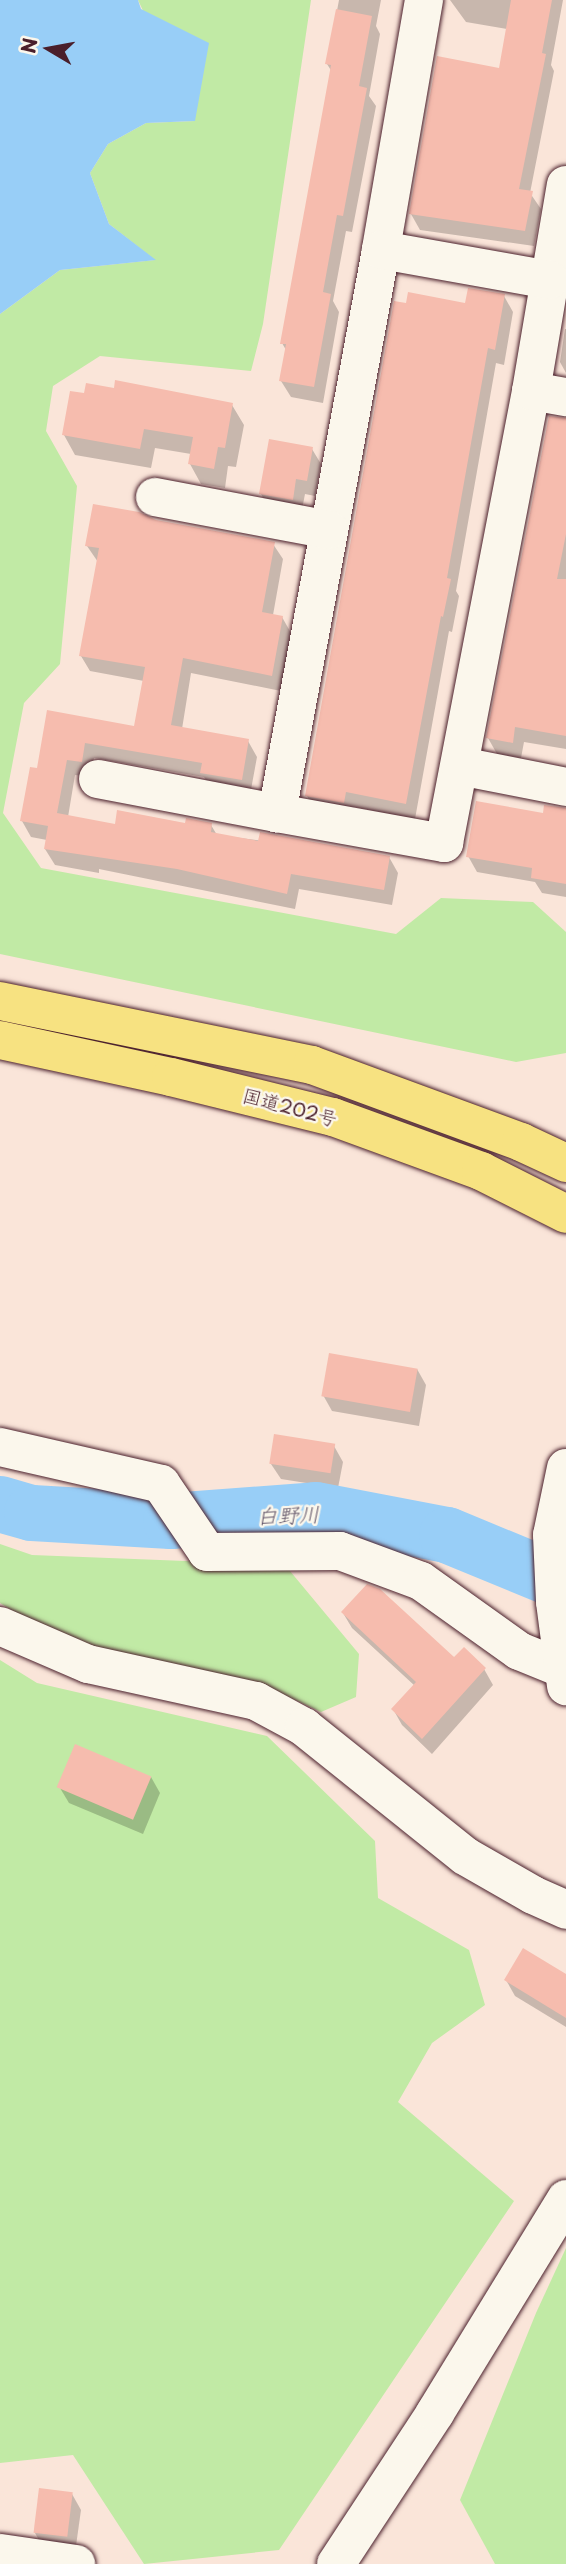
<!DOCTYPE html>
<html>
<head>
<meta charset="utf-8">
<style>
  body { margin:0 }
  #map { position:relative; width:566px; height:2564px; overflow:hidden; background:#fae5d9; font-family:"Playpen Sans","Klee One",sans-serif }
  div>[style] { position:absolute }
  [style*='--x'] { left:calc(var(--x)*1px); top:calc(var(--y)*1px); width:calc(var(--w)*1px); rotate:calc(var(--a)*1deg) }
  .green>* { inset:0; background:#c1eaa5 }
  .water>* { inset:0; background:#98cef7 }
  .shadow>* { inset:0; background:#0003 }
  .river>* { height:56px; margin:-28px; padding:0 28px; transform-origin:28px; border-radius:28px; background:#98cef7 }
  .building>* { inset:0; background:#f6bcae; transform-origin:0 0 }
  .roads { filter:drop-shadow(0 0 2px #4a1f2b) drop-shadow(0 0 2px #4a1f2b) }
  .minor>* { height:38px; margin:-19px; padding:0 19px; transform-origin:19px; border-radius:19px; background:#fbf7ec }
  .highway>* { height:38px; margin:-19px; padding:0 19px; transform-origin:19px; border-radius:19px; background:#f7e281 }
  span { translate:-50% -50%; white-space:nowrap; text-align:center; line-height:1.15; -webkit-text-stroke:5px #fbf7ec; paint-order:stroke }
  .street-label { font-size:19px; color:#4a1f2b }
  .water-label { font-size:21px; color:#615468; font-style:italic }
  .north { position:absolute; left:14px; top:14px; width:70px; height:70px; -webkit-text-stroke:5px #fbf7ec; paint-order:stroke; rotate:280deg; font-size:19px; font-weight:700; line-height:28px; text-align:center; color:#4a1f2b }
  .north::after { content:''; display:block; margin:auto; width:24px; height:32px; background:#4a1f2b; clip-path:polygon(50% 0,100% 100%,50% 72%,0 100%) }
</style>
</head>
<body>
<div id="map">
  <div class="green">
    <div style="clip-path:polygon(138px 0,311px 0,263px 324px,251px 371px,100px 356px,53px 386px,46px 431px,77px 486px,60px 664px,24px 703px,3px 813px,41px 868px,396px 934px,441px 898px,533px 902px,566px 932px,566px 1053px,516px 1062px,0 954px,0 314px,60px 270px,155px 260px,109px 224px,90px 173px,108px 144px,146px 123px,195px 121px)"></div>
    <div style="clip-path:polygon(0 1544px,32px 1555px,285px 1565px,359px 1654px,356px 1697px,321px 1712px,265px 1686px,55px 1637px,0 1603px)"></div>
    <div style="clip-path:polygon(0 1660px,37px 1683px,267px 1736px,375px 1841px,378px 1898px,469px 1950px,485px 2005px,432px 2043px,398px 2102px,514px 2201px,279px 2550px,144px 2564px,73px 2455px,0 2463px)"></div>
    <div style="clip-path:polygon(566px 2248px,566px 2564px,495px 2564px,460px 2500px,536px 2313px)"></div>
  </div>
  <div class="water">
    <div style="clip-path:polygon(0 0,138px 0,141px 9px,209px 43px,195px 121px,146px 123px,108px 144px,90px 173px,109px 224px,156px 260px,60px 270px,0 314px)"></div>
  </div>
  <div class="shadow">
    <div style="clip-path:polygon(339px 0,381px 0,376px 26px,380px 34px,369px 96px,376px 106px,352px 232px,346px 231px,333px 301px,339px 312px,323px 403px,291px 397px,281px 381px,286px 350px,282px 343px,332px 72px,327px 64px)"></div>
    <div style="clip-path:polygon(450px 0,563px 0,551px 65px,554px 71px,530px 193px,541px 209px,534px 246px,420px 230px,411px 214px,500px 70px,507px 29px,466px 22px)"></div>
    <div style="clip-path:polygon(504px 296px,513px 312px,504px 365px,496px 363px,456px 591px,459px 596px,452px 632px,449px 631px,415px 819px,354px 807px,352px 818px,316px 811px,307px 796px,466px 305px)"></div>
    <div style="clip-path:polygon(565px 329px,566px 329px,566px 373px,560px 362px)"></div>
    <div style="clip-path:polygon(232px 405px,244px 425px,236px 467px,228px 466px,225px 488px,201px 484px,190px 464px,191px 454px,155px 448px,151px 468px,75px 455px,64px 435px)"></div>
    <div style="clip-path:polygon(566px 437px,566px 749px,524px 742px,521px 758px,497px 754px,488px 738px)"></div>
    <div style="clip-path:polygon(312px 449px,321px 464px,315px 496px,305px 494px,301px 515px,270px 510px,261px 494px)"></div>
    <div style="clip-path:polygon(155px 522px,273px 544px,283px 559px,273px 615px,282px 617px,291px 633px,281px 691px,191px 673px,182px 729px,248px 741px,257px 757px,250px 795px,211px 788px,204px 777px,94px 758px,90px 777px,75px 775px,68px 817px,116px 826px,211px 825px,217px 835px,389px 857px,398px 873px,392px 905px,299px 889px,295px 909px,99px 869px,99px 873px,55px 865px,45px 849px,47px 840px,31px 837px,22px 821px,39px 770px,49px 712px,136px 728px,144px 681px,90px 671px,81px 656px,98px 562px,87px 546px)"></div>
    <div style="clip-path:polygon(566px 822px,566px 897px,542px 893px,535px 882px,477px 872px,468px 856px)"></div>
    <div style="clip-path:polygon(417px 1369px,426px 1385px,419px 1426px,332px 1411px,323px 1395px)"></div>
    <div style="clip-path:polygon(334px 1446px,343px 1462px,338px 1488px,281px 1479px,271px 1464px)"></div>
    <div style="clip-path:polygon(343px 1613px,484px 1669px,493px 1685px,432px 1754px,402px 1725px,393px 1709px,415px 1686px,352px 1628px)"></div>
    <div style="clip-path:polygon(151px 1777px,160px 1793px,143px 1834px,69px 1803px,60px 1788px)"></div>
    <div style="clip-path:polygon(566px 1976px,566px 2027px,515px 1996px,506px 1980px)"></div>
    <div style="clip-path:polygon(72px 2494px,81px 2510px,75px 2553px,44px 2549px,35px 2533px)"></div>
  </div>
  <div class="river">
    <div style="--x:0;--y:1504;--w:33;--a:16"></div>
    <div style="--x:32;--y:1513;--w:139;--a:3.3"></div>
    <div style="--x:171;--y:1521;--w:145;--a:-4.3"></div>
    <div style="--x:316;--y:1510;--w:133;--a:10.8"></div>
    <div style="--x:447;--y:1535;--w:129;--a:22.4"></div>
  </div>
  <div class="building">
    <div style="clip-path:polygon(511px 0,552px 0,542px 53px,546px 54px,519px 189px,533px 191px,525px 231px,409px 214px,437px 56px,499px 68px)"></div>
    <div style="clip-path:polygon(336px 9px,372px 16px,359px 86px,367px 88px,343px 216px,337px 215px,323px 292px,331px 294px,314px 387px,279px 381px,286px 344px,280px 344px,331px 65px,325px 64px)"></div>
    <div style="clip-path:polygon(468px 288px,505px 294px,495px 350px,488px 348px,447px 578px,451px 579px,443px 617px,441px 616px,406px 804px,346px 792px,344px 803px,305px 796px,394px 301px,406px 303px,408px 292px,465px 303px)"></div>
    <div style="clip-path:polygon(115px 380px,233px 403px,225px 448px,218px 447px,214px 469px,188px 464px,193px 437px,144px 429px,140px 449px,62px 435px,70px 391px,84px 393px,86px 383px,114px 388px)"></div>
    <div style="clip-path:polygon(549px 416px,566px 418px,566px 534px,557px 579px,566px 579px,566px 736px,515px 727px,513px 743px,486px 738px)"></div>
    <div style="clip-path:polygon(269px 439px,313px 447px,307px 481px,296px 479px,293px 500px,259px 494px)"></div>
    <div style="clip-path:polygon(93px 504px,139px 512px,156px 520px,275px 542px,262px 612px,283px 616px,272px 676px,183px 658px,171px 725px,249px 739px,242px 780px,200px 773px,202px 763px,85px 743px,82px 762px,67px 760px,57px 813px,115px 824px,117px 810px,185px 823px,186px 818px,212px 823px,211px 832px,258px 841px,260px 832px,390px 856px,384px 890px,291px 874px,287px 894px,177px 869px,44px 849px,48px 826px,20px 821px,30px 767px,37px 768px,47px 710px,134px 726px,145px 667px,79px 656px,99px 548px,85px 546px)"></div>
    <div style="clip-path:polygon(476px 801px,543px 813px,544px 805px,566px 808px,566px 884px,531px 878px,532px 868px,466px 857px)"></div>
    <div style="left:329px;top:1353px;width:90px;height:44px;rotate:10deg"></div>
    <div style="left:274px;top:1434px;width:62px;height:30px;rotate:9deg"></div>
    <div style="clip-path:polygon(367px 1584px,380px 1589px,454px 1657px,464px 1647px,486px 1668px,422px 1739px,391px 1709px,416px 1682px,341px 1612px)"></div>
    <div style="left:75px;top:1744px;width:83px;height:47px;rotate:23deg"></div>
    <div style="clip-path:polygon(523px 1948px,566px 1974px,566px 2018px,504px 1980px)"></div>
    <div style="left:39px;top:2488px;width:34px;height:45px;rotate:7deg"></div>
  </div>
  <div class="roads">
    <div class="minor">
      <div style="--x:424;--y:0;--w:254;--a:99.8"></div>
      <div style="--x:381;--y:250;--w:573;--a:100.47"></div>
      <div style="--x:277;--y:813;--w:170;--a:10.2"></div>
      <div style="--x:444;--y:843;--w:460;--a:-79.1"></div>
      <div style="--x:531;--y:391;--w:209;--a:-80.4"></div>
      <div style="--x:381;--y:250;--w:171;--a:10.1"></div>
      <div style="--x:531;--y:391;--w:36;--a:10"></div>
      <div style="--x:155;--y:497;--w:177;--a:10.7"></div>
      <div style="--x:460;--y:766;--w:108;--a:11.2"></div>
      <div style="--x:98;--y:779;--w:182;--a:10.8"></div>
      <div style="--x:0;--y:1447;--w:165;--a:12.9"></div>
      <div style="--x:161;--y:1484;--w:82;--a:55.9"></div>
      <div style="--x:207;--y:1552;--w:133;--a:-0.4"></div>
      <div style="--x:340;--y:1551;--w:86;--a:20.3"></div>
      <div style="--x:421;--y:1581;--w:120;--a:35.5"></div>
      <div style="--x:519;--y:1651;--w:51;--a:22"></div>
      <div style="--x:566;--y:1468;--w:68;--a:101.8"></div>
      <div style="--x:552;--y:1535;--w:67;--a:87.4"></div>
      <div style="--x:555;--y:1602;--w:85;--a:82.5"></div>
      <div style="--x:0;--y:1626;--w:96;--a:23.4"></div>
      <div style="--x:88;--y:1664;--w:172;--a:12.4"></div>
      <div style="--x:256;--y:1701;--w:55;--a:28.4"></div>
      <div style="--x:304;--y:1727;--w:206;--a:38.7"></div>
      <div style="--x:465;--y:1856;--w:78;--a:29.8"></div>
      <div style="--x:533;--y:1895;--w:36;--a:24"></div>
      <div style="--x:0;--y:2553;--w:77;--a:8.2"></div>
      <div style="--x:336;--y:2564;--w:181;--a:-56.7"></div>
      <div style="--x:435;--y:2413;--w:251;--a:-58.5"></div>
    </div>
    <div class="highway">
      <div style="--x:0;--y:1001;--w:318;--a:11.6"></div>
      <div style="--x:312;--y:1065;--w:223;--a:20.2"></div>
      <div style="--x:521;--y:1142;--w:50;--a:25"></div>
      <div style="--x:0;--y:1040;--w:175;--a:12.2"></div>
      <div style="--x:171;--y:1077;--w:167;--a:13.9"></div>
      <div style="--x:333;--y:1117;--w:158;--a:20"></div>
      <div style="--x:481;--y:1171;--w:95;--a:26.8"></div>
    </div>
  </div>
  <div class="street-label">
    <span style="left:290px;top:1107px;rotate:15deg">国道202号</span>
  </div>
  <div class="water-label">
    <span style="left:288px;top:1514px;rotate:-2deg">白野川</span>
  </div>
  <div class="north">N</div>
</div>
</body>
</html>
